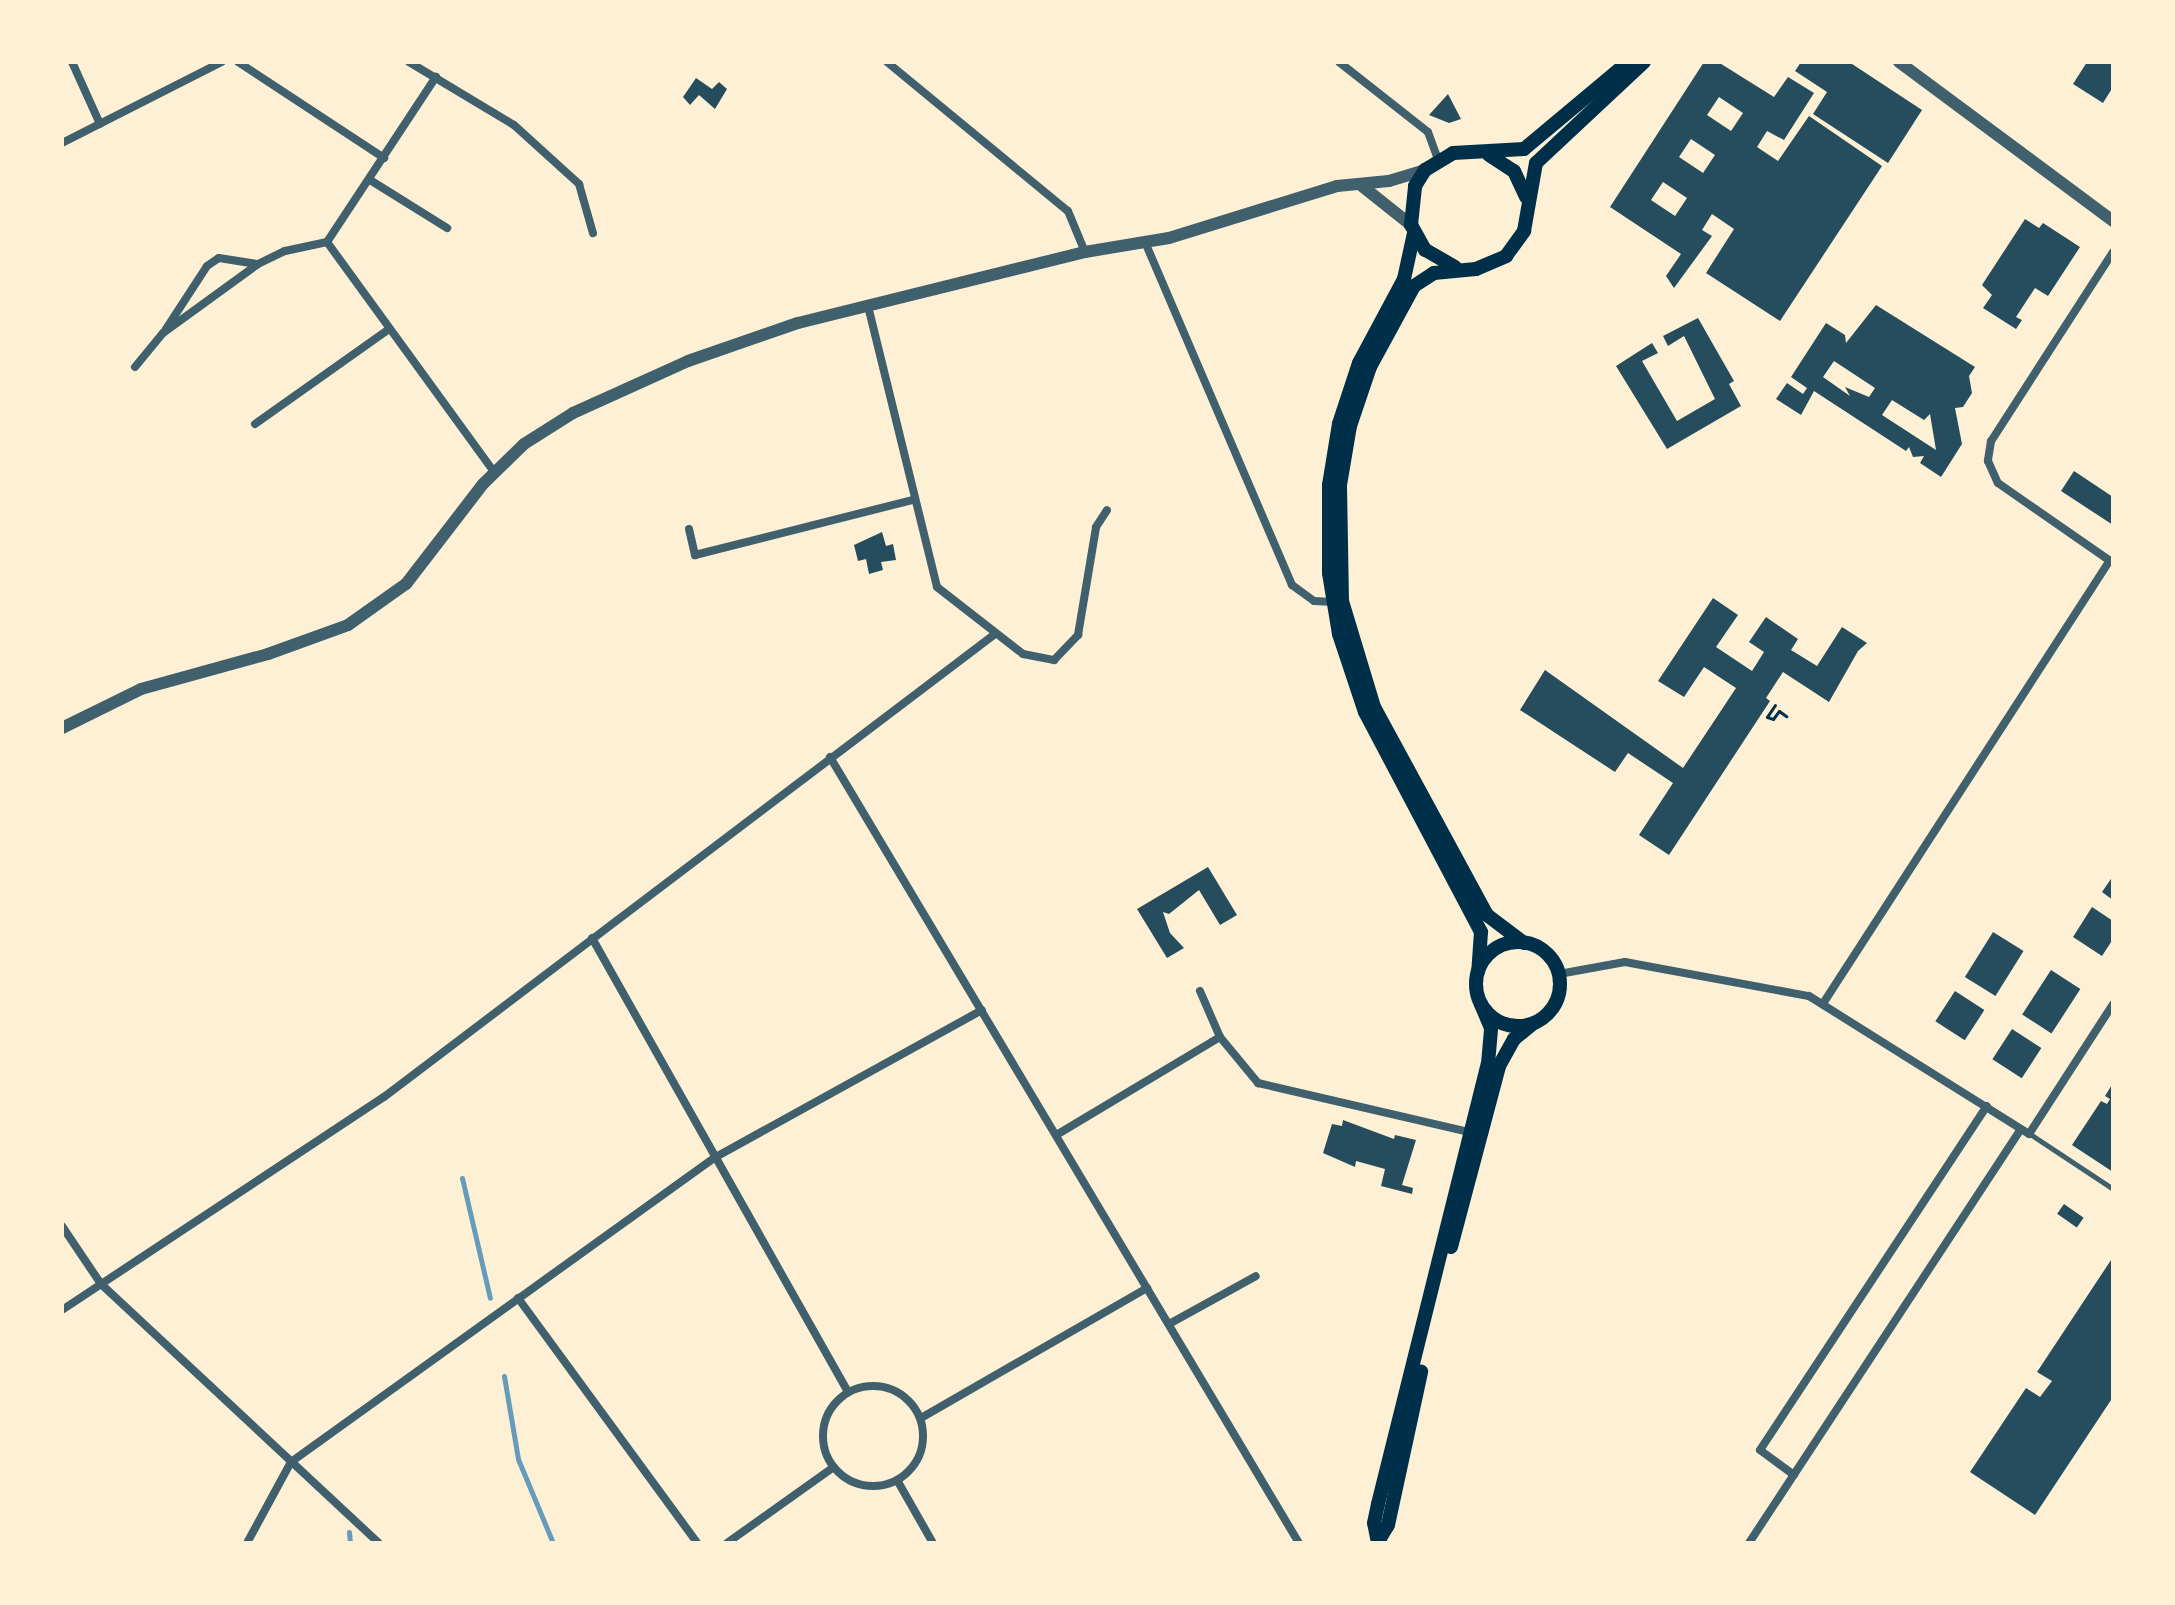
<!DOCTYPE html>
<html>
<head>
<meta charset="utf-8">
<style>
  body { margin:0 }
  #map { position:relative; width:2175px; height:1605px; overflow:hidden; background:#fdf0d5; font-family:Barlow,sans-serif }
  div>[style] { position:absolute }
  [style*='--x'] { left:calc(var(--x)*1px); top:calc(var(--y)*1px); width:calc(var(--w)*1px); rotate:calc(var(--a)*1deg) }
  .stream>* { height:5px; margin:-2.5px; padding:0 2.5px; transform-origin:2.5px; border-radius:2.5px; background:#669bbc }
  .building>* { inset:0; background:#264d5e; transform-origin:0 0 }
  .path>* { height:3px; margin:-1.5px; padding:0 1.5px; transform-origin:1.5px; border-radius:1.5px; background:#003049 }
  .service>* { height:5px; margin:-2.5px; padding:0 2.5px; transform-origin:2.5px; border-radius:2.5px; background:#3f606c }
  .minor>* { height:8px; margin:-4px; padding:0 4px; transform-origin:4px; border-radius:4px; background:#3f606c }
  .minor>.ring { margin:-4px; padding:0; box-sizing:content-box; background:none; border:8px solid #3f606c; border-radius:50% }
  .tertiary>* { height:12px; margin:-6px; padding:0 6px; transform-origin:6px; border-radius:6px; background:#3f606c }
  .secondary>* { height:14px; margin:-7px; padding:0 7px; transform-origin:7px; border-radius:7px; background:#003049 }
  .secondary>.ring { margin:-7px; padding:0; box-sizing:content-box; background:none; border:14px solid #003049; border-radius:50% }
  span { translate:-50% -50%; white-space:nowrap; text-align:center; line-height:1.15; -webkit-text-stroke:7px #fdf0d5; paint-order:stroke }
  .frame { position:absolute; inset:0; border:64px solid #fdf0d5; pointer-events:none }
</style>
</head>
<body>
<div id="map">
  <div class="stream">
    <div style="--x:462;--y:1178;--w:123;--a:76.9"></div>
    <div style="--x:504;--y:1376;--w:84;--a:80.4"></div>
    <div style="--x:518;--y:1459;--w:91;--a:67.4"></div>
    <div style="--x:349;--y:1532;--w:11;--a:85"></div>
  </div>
  <div class="building">
    <div style="clip-path:polygon(evenodd,1704px 62px,1718px 62px,1774px 97px,1788px 77px,1814px 93px,1784px 140px,1767px 131px,1757px 147px,1778px 161px,1809px 116px,1882px 166px,1780px 321px,1706px 273px,1734px 229px,1712px 214px,1702px 230px,1712px 236px,1674px 288px,1666px 276px,1681px 254px,1610px 207px,1704px 62px,1719px 97px,1743px 113px,1731px 131px,1707px 115px,1719px 97px,1704px 62px,1691px 139px,1715px 155px,1703px 173px,1679px 157px,1691px 139px,1704px 62px,1663px 182px,1687px 198px,1675px 216px,1651px 200px,1663px 182px)"></div>
    <div style="clip-path:polygon(1801px 62px,1849px 62px,1922px 110px,1888px 163px,1813px 114px,1827px 92px,1795px 71px)"></div>
    <div style="clip-path:polygon(2087px 62px,2113px 62px,2113px 87px,2103px 103px,2073px 84px)"></div>
    <div style="clip-path:polygon(696px 78px,712px 89px,719px 82px,727px 89px,715px 109px,699px 95px,690px 105px,683px 97px)"></div>
    <div style="clip-path:polygon(1448px 94px,1461px 119px,1449px 123px,1429px 115px)"></div>
    <div style="clip-path:polygon(2025px 219px,2039px 228px,2043px 223px,2080px 247px,2048px 296px,2035px 288px,2016px 317px,2022px 320px,2016px 329px,1983px 308px,1992px 295px,1982px 285px)"></div>
    <div style="clip-path:polygon(evenodd,1876px 305px,1975px 367px,1969px 376px,1972px 393px,1963px 407px,1955px 408px,1962px 444px,1941px 477px,1920px 463px,1924px 456px,1913px 457px,1909px 447px,1906px 451px,1814px 391px,1801px 415px,1776px 399px,1787px 383px,1803px 394px,1807px 388px,1791px 377px,1826px 323px,1845px 335px,1846px 343px,1876px 305px,1834px 361px,1875px 388px,1869px 397px,1845px 387px,1850px 396px,1823px 377px,1834px 361px,1876px 305px,1892px 400px,1924px 420px,1930px 414px,1936px 450px,1882px 415px,1892px 400px)"></div>
    <div style="clip-path:polygon(1698px 318px,1734px 381px,1729px 384px,1741px 406px,1667px 449px,1616px 366px,1652px 343px,1658px 353px,1642px 361px,1677px 421px,1715px 399px,1684px 336px,1668px 346px,1663px 336px)"></div>
    <div style="clip-path:polygon(2074px 471px,2113px 497px,2113px 525px,2061px 491px)"></div>
    <div style="clip-path:polygon(882px 532px,886px 546px,893px 544px,896px 560px,881px 562px,883px 570px,869px 574px,866px 559px,858px 561px,854px 545px)"></div>
    <div style="clip-path:polygon(1713px 598px,1738px 615px,1716px 647px,1752px 671px,1764px 652px,1749px 642px,1766px 617px,1798px 639px,1791px 650px,1817px 666px,1842px 627px,1867px 643px,1858px 651px,1829px 702px,1783px 672px,1766px 698px,1770px 701px,1669px 855px,1639px 835px,1673px 783px,1628px 753px,1615px 772px,1520px 710px,1545px 670px,1683px 768px,1736px 688px,1704px 667px,1684px 697px,1658px 681px)"></div>
    <div style="clip-path:polygon(1208px 867px,1237px 915px,1220px 925px,1199px 890px,1169px 914px,1163px 912px,1170px 933px,1184px 948px,1167px 958px,1137px 909px)"></div>
    <div style="clip-path:polygon(2113px 876px,2113px 900px,2102px 892px)"></div>
    <div style="clip-path:polygon(2092px 907px,2113px 921px,2113px 939px,2102px 956px,2073px 937px)"></div>
    <div style="left:1993px;top:932px;width:36px;height:53px;rotate:32deg"></div>
    <div style="left:2051px;top:970px;width:35px;height:53px;rotate:33deg"></div>
    <div style="left:1955px;top:991px;width:35px;height:36px;rotate:33deg"></div>
    <div style="left:2012px;top:1029px;width:35px;height:36px;rotate:33deg"></div>
    <div style="clip-path:polygon(2113px 1083px,2113px 1172px,2072px 1145px,2101px 1101px,2107px 1104px,2110px 1099px,2105px 1096px)"></div>
    <div style="clip-path:polygon(1343px 1120px,1394px 1139px,1395px 1135px,1416px 1140px,1402px 1185px,1413px 1188px,1412px 1194px,1381px 1186px,1385px 1169px,1356px 1161px,1355px 1167px,1323px 1153px,1332px 1124px,1342px 1126px)"></div>
    <div style="left:2064px;top:1204px;width:24px;height:12px;rotate:35deg"></div>
    <div style="clip-path:polygon(2113px 1257px,2113px 1397px,2035px 1515px,1970px 1472px,2026px 1388px,2040px 1397px,2052px 1381px,2037px 1372px)"></div>
  </div>
  <div class="path">
    <div style="--x:1775;--y:705;--w:14;--a:124"></div>
    <div style="--x:1767;--y:717;--w:6;--a:18"></div>
    <div style="--x:1773;--y:719;--w:10;--a:-53"></div>
    <div style="--x:1779;--y:711;--w:9;--a:36"></div>
  </div>
  <div class="service">
    <div style="--x:2030;--y:1134;--w:100;--a:33.5"></div>
  </div>
  <div class="minor">
    <div style="--x:72;--y:62;--w:68;--a:65.7"></div>
    <div style="--x:238;--y:62;--w:175;--a:33.3"></div>
    <div style="--x:409;--y:62;--w:122;--a:31"></div>
    <div style="--x:514;--y:125;--w:88;--a:42.2"></div>
    <div style="--x:579;--y:184;--w:51;--a:74.1"></div>
    <div style="--x:887;--y:62;--w:234;--a:39.5"></div>
    <div style="--x:1068;--y:211;--w:44;--a:67.5"></div>
    <div style="--x:1339;--y:62;--w:113;--a:38.2"></div>
    <div style="--x:1428;--y:132;--w:30;--a:70"></div>
    <div style="--x:62;--y:143;--w:179;--a:-26.9"></div>
    <div style="--x:370;--y:180;--w:91;--a:31.9"></div>
    <div style="--x:327;--y:242;--w:284;--a:54"></div>
    <div style="--x:327;--y:242;--w:198;--a:-56.6"></div>
    <div style="--x:1145;--y:242;--w:373;--a:66.8"></div>
    <div style="--x:1292;--y:585;--w:27;--a:36"></div>
    <div style="--x:1314;--y:601;--w:19;--a:3"></div>
    <div style="--x:2113;--y:252;--w:225;--a:122.8"></div>
    <div style="--x:1991;--y:441;--w:20;--a:99"></div>
    <div style="--x:1988;--y:461;--w:24;--a:66"></div>
    <div style="--x:1998;--y:483;--w:140;--a:34.8"></div>
    <div style="--x:868;--y:306;--w:289;--a:76.2"></div>
    <div style="--x:937;--y:587;--w:109;--a:37.9"></div>
    <div style="--x:1023;--y:654;--w:32;--a:11"></div>
    <div style="--x:1054;--y:660;--w:35;--a:-46"></div>
    <div style="--x:1078;--y:635;--w:109;--a:-80.5"></div>
    <div style="--x:1096;--y:527;--w:20;--a:-57"></div>
    <div style="--x:166;--y:329;--w:75;--a:-56.9"></div>
    <div style="--x:207;--y:266;--w:14;--a:-34"></div>
    <div style="--x:219;--y:258;--w:39;--a:9"></div>
    <div style="--x:135;--y:367;--w:44;--a:-50.5"></div>
    <div style="--x:163;--y:333;--w:117;--a:-36"></div>
    <div style="--x:258;--y:264;--w:30;--a:-26"></div>
    <div style="--x:285;--y:251;--w:43;--a:-12.1"></div>
    <div style="--x:255;--y:424;--w:163;--a:-35.3"></div>
    <div style="--x:689;--y:529;--w:27;--a:77"></div>
    <div style="--x:695;--y:555;--w:225;--a:-14.2"></div>
    <div style="--x:830;--y:757;--w:915;--a:59.18"></div>
    <div style="--x:592;--y:938;--w:521;--a:60.58"></div>
    <div style="--x:1559;--y:974;--w:67;--a:-10.3"></div>
    <div style="--x:1625;--y:962;--w:187;--a:10.5"></div>
    <div style="--x:1809;--y:996;--w:260;--a:32.1"></div>
    <div style="--x:2029;--y:1134;--w:155;--a:-57.1"></div>
    <div style="--x:1200;--y:991;--w:50;--a:66.5"></div>
    <div style="--x:1220;--y:1037;--w:60;--a:50.4"></div>
    <div style="--x:1258;--y:1083;--w:216;--a:13.1"></div>
    <div style="--x:1824;--y:1002;--w:526;--a:-57.09"></div>
    <div style="--x:1058;--y:1134;--w:189;--a:-30.9"></div>
    <div style="--x:62;--y:1226;--w:70;--a:56.1"></div>
    <div style="--x:101;--y:1284;--w:380;--a:43"></div>
    <div style="--x:518;--y:1298;--w:303;--a:53.8"></div>
    <div style="--x:62;--y:1310;--w:386;--a:-33.5"></div>
    <div style="--x:384;--y:1097;--w:767;--a:-37.15"></div>
    <div style="--x:1169;--y:1324;--w:99;--a:-28.9"></div>
    <div class="ring" style="left:823px;top:1386px;width:92px;height:92px"></div>
    <div style="--x:921;--y:1418;--w:261;--a:-29.9"></div>
    <div style="--x:1794;--y:1475;--w:42;--a:-143.7"></div>
    <div style="--x:1760;--y:1450;--w:412;--a:-56.6"></div>
    <div style="--x:897;--y:1480;--w:73;--a:60.3"></div>
    <div style="--x:247;--y:1543;--w:92;--a:-61.5"></div>
    <div style="--x:291;--y:1462;--w:521;--a:-35.7"></div>
    <div style="--x:714;--y:1158;--w:306;--a:-28.9"></div>
    <div style="--x:727;--y:1543;--w:131;--a:-35.4"></div>
    <div style="--x:1749;--y:1543;--w:495;--a:-56.7"></div>
  </div>
  <div class="tertiary">
    <div style="--x:1899;--y:62;--w:267;--a:36.6"></div>
    <div style="--x:1362;--y:186;--w:63;--a:38.5"></div>
    <div style="--x:62;--y:728;--w:88;--a:-26.3"></div>
    <div style="--x:141;--y:689;--w:132;--a:-15.4"></div>
    <div style="--x:268;--y:654;--w:85;--a:-19.9"></div>
    <div style="--x:348;--y:625;--w:71;--a:-35.3"></div>
    <div style="--x:406;--y:584;--w:126;--a:-52.4"></div>
    <div style="--x:483;--y:484;--w:57;--a:-44.3"></div>
    <div style="--x:524;--y:444;--w:58;--a:-32.3"></div>
    <div style="--x:573;--y:413;--w:126;--a:-24.3"></div>
    <div style="--x:688;--y:361;--w:116;--a:-19.1"></div>
    <div style="--x:798;--y:323;--w:296;--a:-13.9"></div>
    <div style="--x:1085;--y:252;--w:85;--a:-9.5"></div>
    <div style="--x:1169;--y:238;--w:176;--a:-17.2"></div>
    <div style="--x:1337;--y:186;--w:52;--a:-5.5"></div>
    <div style="--x:1389;--y:181;--w:38;--a:-17"></div>
  </div>
  <div class="secondary">
    <div style="--x:1489;--y:155;--w:30;--a:33"></div>
    <div style="--x:1514;--y:171;--w:29;--a:65"></div>
    <div style="--x:1414;--y:233;--w:47;--a:102.3"></div>
    <div style="--x:1404;--y:279;--w:95;--a:118.2"></div>
    <div style="--x:1359;--y:363;--w:64;--a:108.2"></div>
    <div style="--x:1339;--y:424;--w:62;--a:99.3"></div>
    <div style="--x:1329;--y:485;--w:88;--a:90"></div>
    <div style="--x:1329;--y:573;--w:62;--a:80.7"></div>
    <div style="--x:1339;--y:634;--w:82;--a:71.6"></div>
    <div style="--x:1365;--y:712;--w:249;--a:62.2"></div>
    <div style="--x:1481;--y:932;--w:39;--a:94"></div>
    <div style="--x:1455;--y:267;--w:34;--a:-150"></div>
    <div style="--x:1425;--y:250;--w:29;--a:-119"></div>
    <div style="--x:1411;--y:225;--w:39;--a:-84"></div>
    <div style="--x:1415;--y:186;--w:19;--a:-58"></div>
    <div style="--x:1425;--y:170;--w:33;--a:-31"></div>
    <div style="--x:1453;--y:153;--w:71;--a:-3.2"></div>
    <div style="--x:1524;--y:149;--w:136;--a:-39.9"></div>
    <div class="ring" style="left:1476px;top:942px;width:70px;height:70px"></div>
    <div style="--x:1524;--y:943;--w:46;--a:-142.9"></div>
    <div style="--x:1487;--y:915;--w:237;--a:-118.5"></div>
    <div style="--x:1374;--y:707;--w:111;--a:-106.8"></div>
    <div style="--x:1342;--y:601;--w:116;--a:-91"></div>
    <div style="--x:1340;--y:485;--w:60;--a:-80.4"></div>
    <div style="--x:1350;--y:426;--w:62;--a:-71.3"></div>
    <div style="--x:1370;--y:367;--w:92;--a:-61.5"></div>
    <div style="--x:1414;--y:286;--w:24;--a:-33"></div>
    <div style="--x:1434;--y:273;--w:42;--a:-5.4"></div>
    <div style="--x:1476;--y:269;--w:33;--a:-23"></div>
    <div style="--x:1506;--y:256;--w:31;--a:-54"></div>
    <div style="--x:1524;--y:231;--w:69;--a:-80"></div>
    <div style="--x:1536;--y:163;--w:148;--a:-43.1"></div>
    <div style="--x:1451;--y:1247;--w:187;--a:-75.1"></div>
    <div style="--x:1499;--y:1066;--w:31;--a:-61"></div>
    <div style="--x:1514;--y:1039;--w:26;--a:-39"></div>
    <div style="--x:1379;--y:1540;--w:17;--a:-59"></div>
    <div style="--x:1388;--y:1525;--w:157;--a:-77.8"></div>
    <div style="--x:1378;--y:1543;--w:20;--a:-101"></div>
    <div style="--x:1374;--y:1523;--w:19;--a:-78"></div>
    <div style="--x:1378;--y:1504;--w:454;--a:-76"></div>
    <div style="--x:1488;--y:1064;--w:36;--a:-85"></div>
    <div style="--x:1491;--y:1028;--w:26;--a:-113"></div>
  </div>
  <div class="frame"></div>
</div>
</body>
</html>
